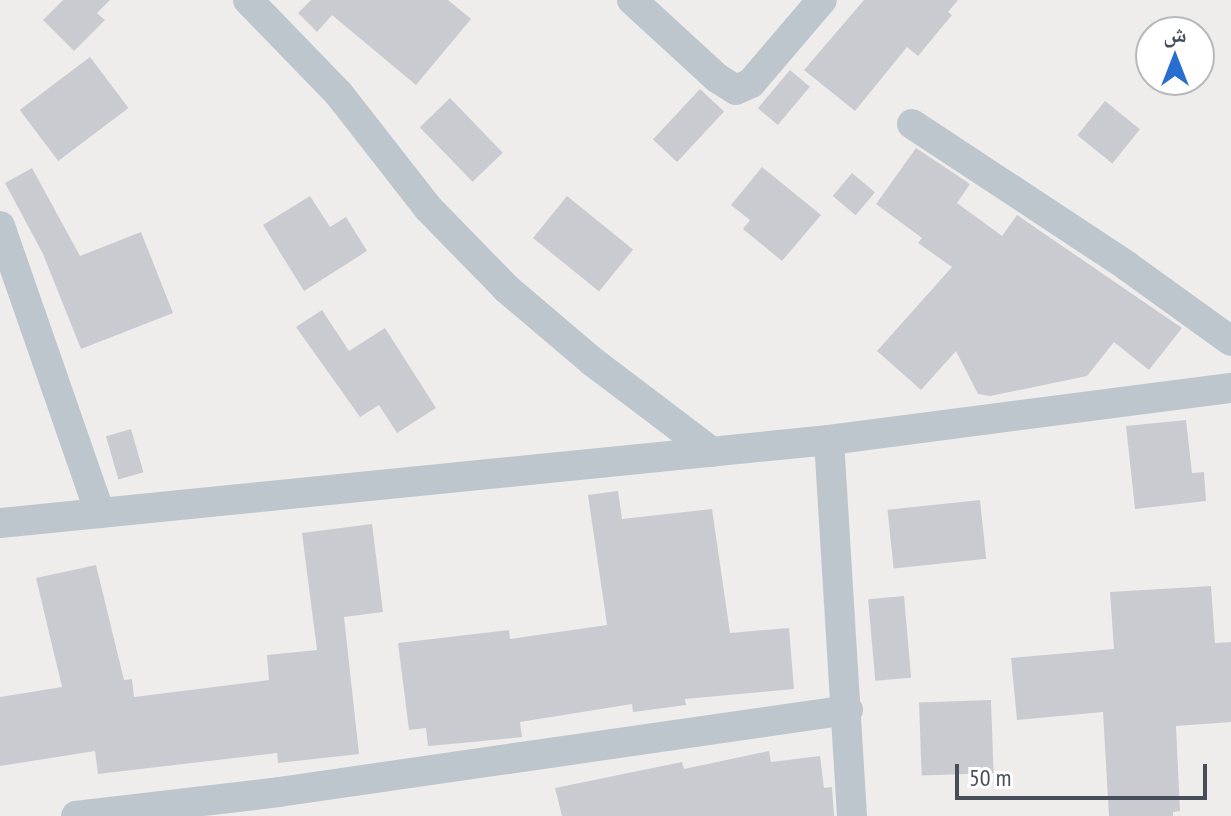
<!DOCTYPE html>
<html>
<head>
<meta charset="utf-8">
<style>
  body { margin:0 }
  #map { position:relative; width:1231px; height:816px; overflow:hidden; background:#efecec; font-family:"PT Sans Narrow","Noto Naskh Arabic",sans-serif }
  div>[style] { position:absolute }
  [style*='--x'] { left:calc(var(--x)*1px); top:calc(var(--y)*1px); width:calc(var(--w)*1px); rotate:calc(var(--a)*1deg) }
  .building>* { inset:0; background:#cacbd1; transform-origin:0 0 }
  .street>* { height:30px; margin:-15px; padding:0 15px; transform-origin:15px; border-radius:15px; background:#bec6cd }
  span { translate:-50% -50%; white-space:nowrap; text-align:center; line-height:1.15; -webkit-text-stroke:7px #fff; paint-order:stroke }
  .north { position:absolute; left:1135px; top:16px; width:80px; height:80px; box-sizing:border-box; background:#fff; border:2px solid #b5b9bc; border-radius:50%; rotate:0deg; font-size:22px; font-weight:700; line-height:32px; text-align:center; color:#464f58 }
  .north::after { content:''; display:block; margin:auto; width:28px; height:36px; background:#276ece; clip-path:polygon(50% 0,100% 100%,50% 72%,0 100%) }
  .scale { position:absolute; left:955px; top:764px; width:252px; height:36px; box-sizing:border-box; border:4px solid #464f58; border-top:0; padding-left:10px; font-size:24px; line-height:28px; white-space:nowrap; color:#464f58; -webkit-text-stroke:6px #fff; paint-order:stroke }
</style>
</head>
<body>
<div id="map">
  <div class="building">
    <div style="clip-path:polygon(63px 0,110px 0,97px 13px,105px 20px,74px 51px,43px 20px)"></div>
    <div style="clip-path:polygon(311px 0,448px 0,471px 19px,416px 85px,332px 15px,317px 32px,298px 13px)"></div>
    <div style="clip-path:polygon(864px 0,958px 0,948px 12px,952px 15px,918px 56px,907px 47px,855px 111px,804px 70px)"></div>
    <div style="left:90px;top:57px;width:64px;height:88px;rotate:53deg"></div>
    <div style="left:790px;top:70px;width:26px;height:50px;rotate:40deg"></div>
    <div style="left:700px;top:89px;width:33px;height:69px;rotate:43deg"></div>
    <div style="left:450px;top:98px;width:76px;height:42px;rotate:46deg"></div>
    <div style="left:1105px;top:101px;width:45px;height:44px;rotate:39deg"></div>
    <div style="clip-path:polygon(916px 148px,970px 184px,957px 203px,1002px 236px,1017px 215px,1182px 328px,1149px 370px,1114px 342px,1087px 376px,990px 396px,978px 394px,956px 351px,921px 390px,877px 351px,952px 267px,918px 243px,922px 238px,876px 204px)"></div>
    <div style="clip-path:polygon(762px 167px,821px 215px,782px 261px,743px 229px,750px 220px,731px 205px)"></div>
    <div style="clip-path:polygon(32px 168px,80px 256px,141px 232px,173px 313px,81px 349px,43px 254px,5px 183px)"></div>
    <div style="left:852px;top:173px;width:30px;height:30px;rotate:40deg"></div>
    <div style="clip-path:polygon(310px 196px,330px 227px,346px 217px,367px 251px,304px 291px,263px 225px)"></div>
    <div style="left:567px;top:196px;width:85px;height:54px;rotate:39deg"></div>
    <div style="clip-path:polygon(322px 310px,349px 351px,385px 328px,436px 408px,397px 433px,379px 405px,360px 417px,296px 327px)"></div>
    <div style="clip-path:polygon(1186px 420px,1192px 473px,1204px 472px,1206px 501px,1135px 509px,1126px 426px)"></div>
    <div style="left:131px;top:429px;width:45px;height:26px;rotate:74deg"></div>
    <div style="clip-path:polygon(618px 491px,622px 519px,712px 509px,730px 633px,789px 628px,794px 689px,685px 699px,686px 705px,633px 712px,632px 704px,520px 722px,522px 737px,462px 743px,428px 746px,426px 728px,409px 730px,398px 643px,509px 630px,510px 639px,607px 625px,588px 495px)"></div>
    <div style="left:980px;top:500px;width:59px;height:93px;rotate:84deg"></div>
    <div style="clip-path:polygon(372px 524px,383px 612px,344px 617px,359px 754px,278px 763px,277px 753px,98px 774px,95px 751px,0 766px,0 697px,62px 687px,36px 578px,96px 565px,124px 680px,132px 679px,134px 697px,269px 680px,267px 655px,317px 650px,302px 533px)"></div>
    <div style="clip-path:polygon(1211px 586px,1215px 643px,1231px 642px,1231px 722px,1176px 726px,1180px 811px,1173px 812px,1173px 816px,1109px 816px,1103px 712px,1017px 720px,1011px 658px,1114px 649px,1110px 592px)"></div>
    <div style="left:904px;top:596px;width:82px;height:36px;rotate:85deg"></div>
    <div style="left:991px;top:700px;width:73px;height:72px;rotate:88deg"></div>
    <div style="clip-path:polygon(769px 751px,771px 762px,820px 756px,824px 788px,832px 787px,834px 816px,562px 816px,555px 788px,682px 762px,684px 769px)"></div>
  </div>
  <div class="street">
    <div style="--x:248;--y:0;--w:131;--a:45.9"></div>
    <div style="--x:339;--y:94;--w:145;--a:52"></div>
    <div style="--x:428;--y:208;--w:113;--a:45.7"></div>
    <div style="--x:507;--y:289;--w:113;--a:40.3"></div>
    <div style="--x:593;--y:362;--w:149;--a:37.1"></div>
    <div style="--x:632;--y:0;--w:115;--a:42.5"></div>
    <div style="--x:717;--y:78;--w:22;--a:32"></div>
    <div style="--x:736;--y:90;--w:17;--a:-25"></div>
    <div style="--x:751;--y:83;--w:109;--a:-49.5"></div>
    <div style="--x:912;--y:124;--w:258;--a:33.4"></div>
    <div style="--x:1127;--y:266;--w:128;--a:35.8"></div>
    <div style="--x:0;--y:226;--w:304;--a:70.8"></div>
    <div style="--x:829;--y:440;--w:377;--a:86.5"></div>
    <div style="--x:0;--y:523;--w:833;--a:-5.72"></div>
    <div style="--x:829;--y:440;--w:405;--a:-7.4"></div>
    <div style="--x:76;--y:816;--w:204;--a:-6.7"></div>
    <div style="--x:279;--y:792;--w:575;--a:-8.2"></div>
  </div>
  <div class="north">ش</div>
  <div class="scale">50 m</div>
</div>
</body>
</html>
